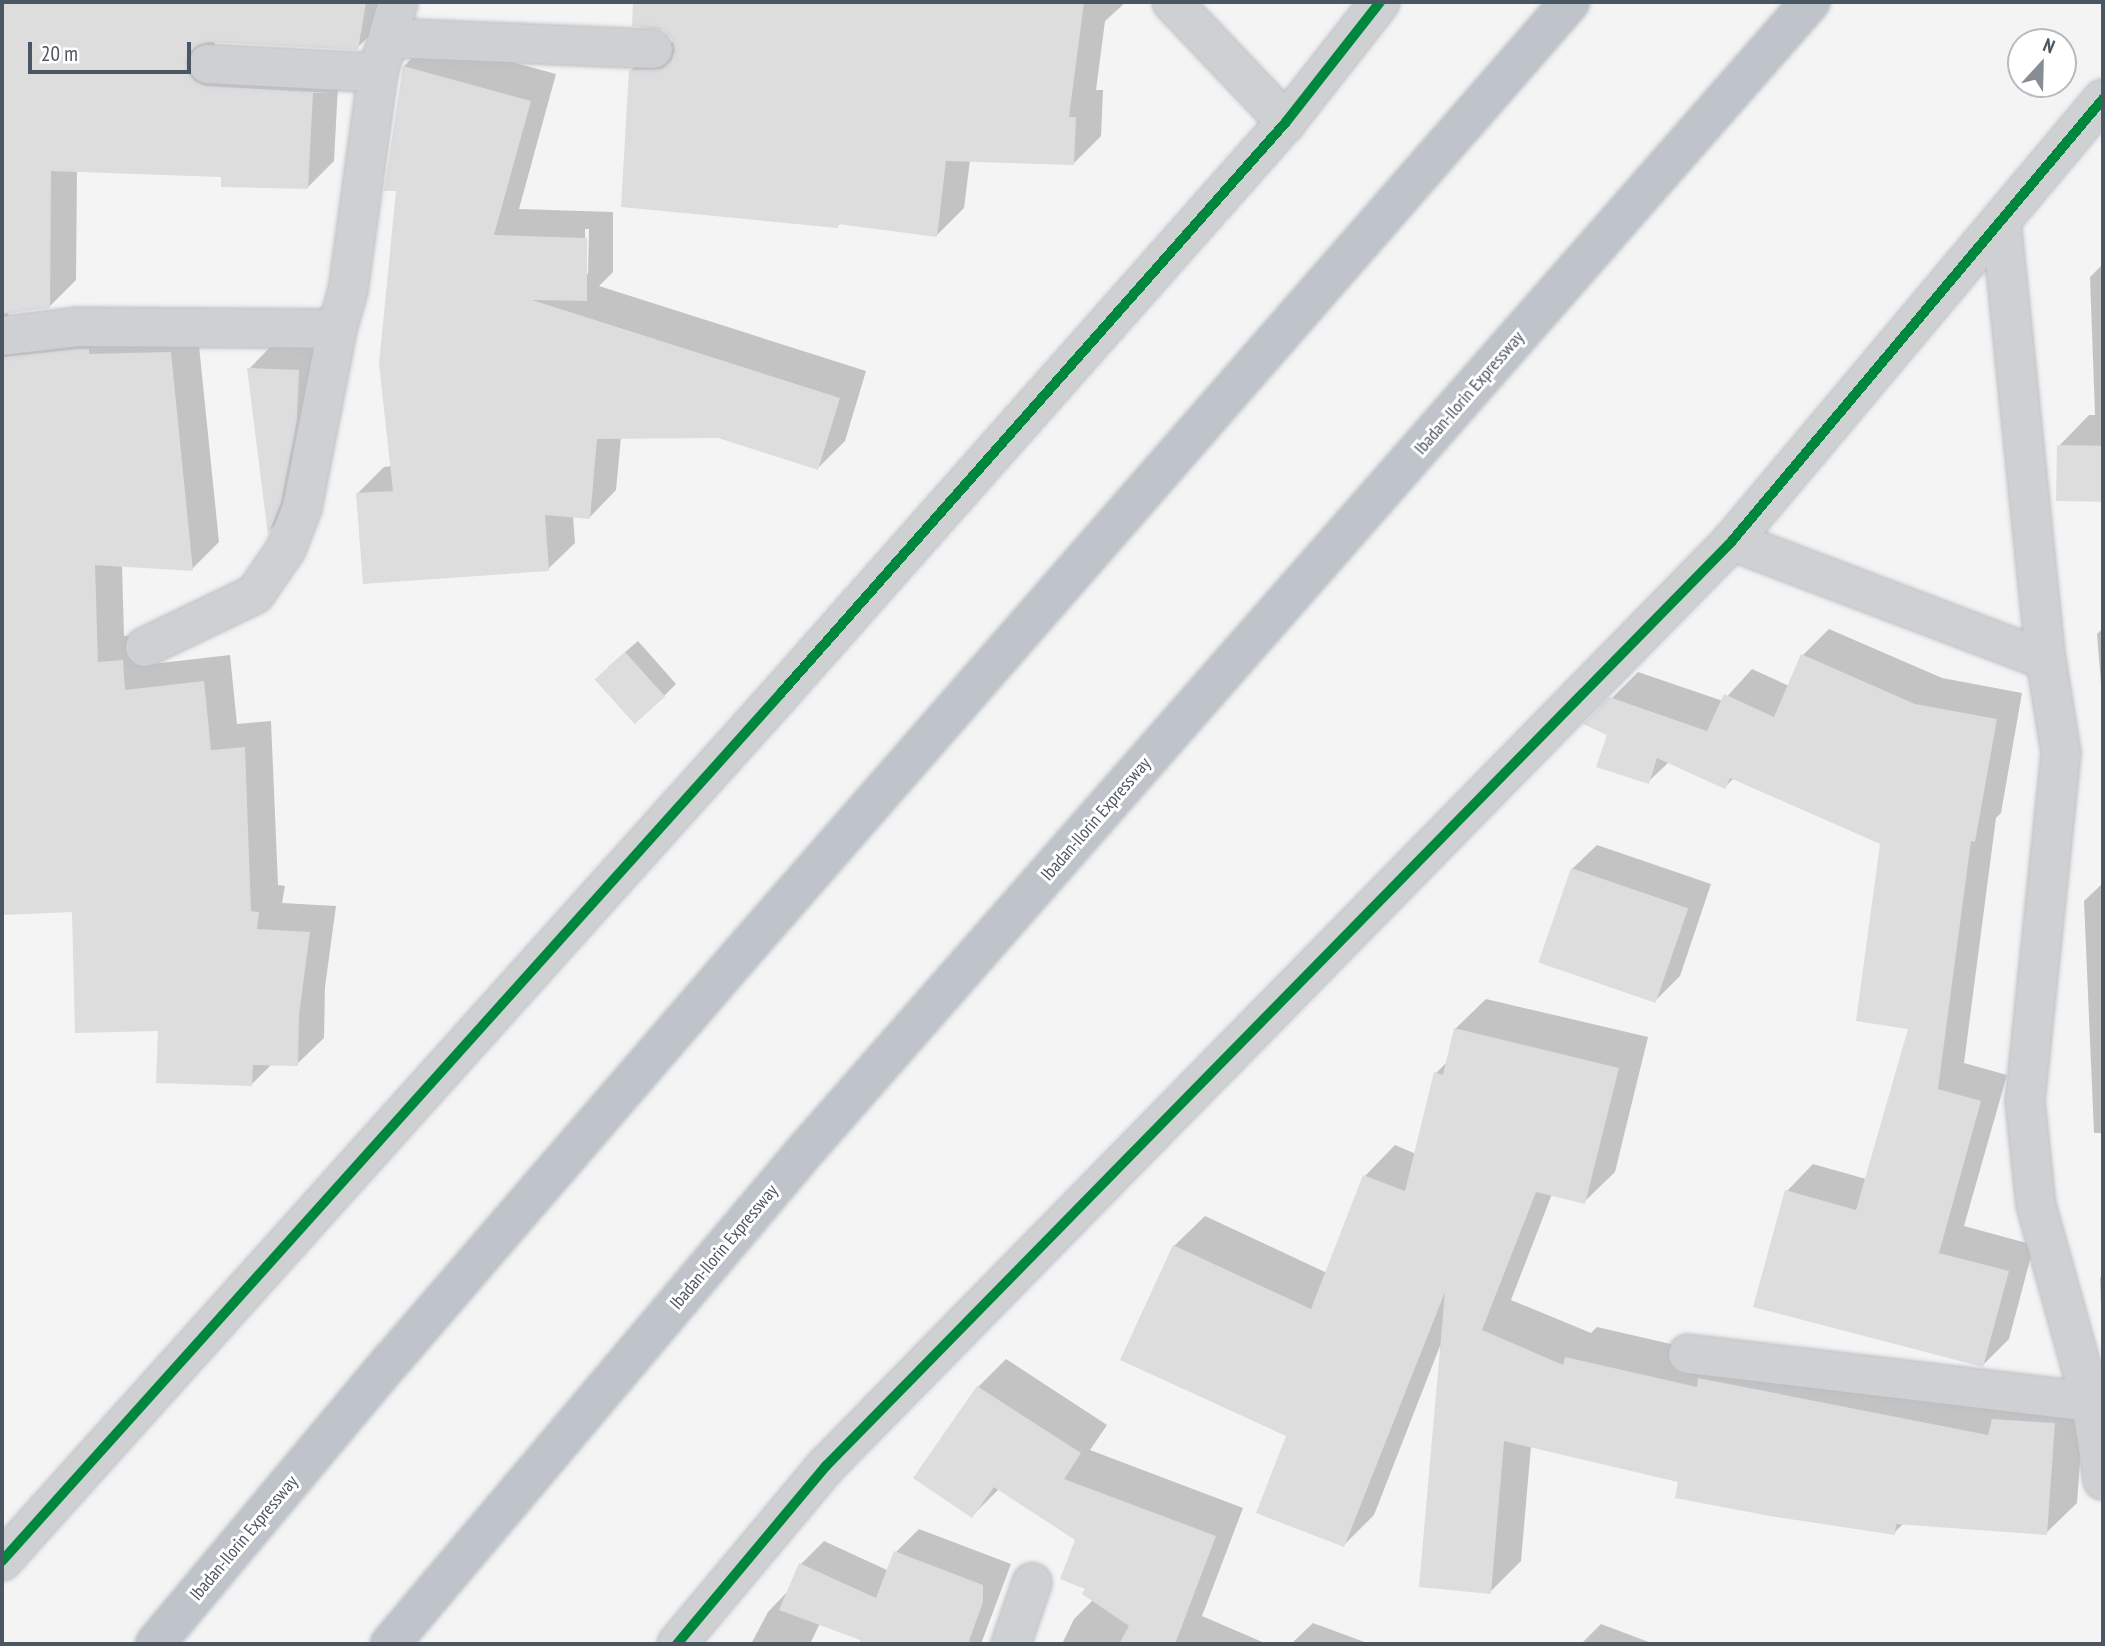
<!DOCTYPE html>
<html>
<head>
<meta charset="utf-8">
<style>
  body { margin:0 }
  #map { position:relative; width:2105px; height:1646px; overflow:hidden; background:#f4f4f4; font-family:"PT Sans Narrow",sans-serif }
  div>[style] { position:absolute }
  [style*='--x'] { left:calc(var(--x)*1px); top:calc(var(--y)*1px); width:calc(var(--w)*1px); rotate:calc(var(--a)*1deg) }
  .shadow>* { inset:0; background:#0003 }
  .building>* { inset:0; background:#ddddde; transform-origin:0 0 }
  .roads { filter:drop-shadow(0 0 2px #b9bec3) drop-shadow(0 0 2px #b9bec3) }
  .minor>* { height:38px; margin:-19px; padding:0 19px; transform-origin:19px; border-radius:19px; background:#ced0d2 }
  .motorway>* { height:38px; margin:-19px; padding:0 19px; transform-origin:19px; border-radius:19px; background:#bec4c9 }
  .cycleway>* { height:10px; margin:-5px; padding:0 5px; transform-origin:5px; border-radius:5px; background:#00873e }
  span { translate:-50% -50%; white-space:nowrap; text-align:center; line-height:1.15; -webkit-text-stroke:6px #fff; paint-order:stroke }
  .street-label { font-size:18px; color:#4a5661 }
  .frame { position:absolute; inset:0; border:4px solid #4a5661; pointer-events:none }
  .north { position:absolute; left:2007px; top:28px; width:70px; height:70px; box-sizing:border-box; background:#fff; border:2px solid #b7bbc0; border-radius:50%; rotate:22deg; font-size:19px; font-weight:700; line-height:28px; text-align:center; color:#4a5661 }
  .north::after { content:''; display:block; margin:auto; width:24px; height:32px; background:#868d94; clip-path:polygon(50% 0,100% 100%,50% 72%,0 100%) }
  .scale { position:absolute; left:28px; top:42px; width:163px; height:32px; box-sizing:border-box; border:4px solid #4a5661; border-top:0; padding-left:9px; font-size:21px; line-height:24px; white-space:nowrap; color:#4a5661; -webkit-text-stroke:5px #fff; paint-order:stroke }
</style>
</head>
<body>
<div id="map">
  <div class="shadow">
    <div style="clip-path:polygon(2px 2px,387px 2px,384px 21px,357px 48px,214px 41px,215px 47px,338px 86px,334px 161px,307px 188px,223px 175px,77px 170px,76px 280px,49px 307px,8px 313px,11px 323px,197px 326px,219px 542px,192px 569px,122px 565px,124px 636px,149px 634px,152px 664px,230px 655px,237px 724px,271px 721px,278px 885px,285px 886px,282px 903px,336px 906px,325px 987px,324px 1038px,297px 1064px,272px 1064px,252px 1084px,159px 1029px,74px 911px,2px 914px)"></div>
    <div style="clip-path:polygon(638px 2px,1126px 2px,1105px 21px,1096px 90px,1103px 90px,1101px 136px,1074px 163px,970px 160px,964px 208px,937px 235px,841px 223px,837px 226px,631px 71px,659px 43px,675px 42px,665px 29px,634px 25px)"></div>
    <div style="clip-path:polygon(evenodd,431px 40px,556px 74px,519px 209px,613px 212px,613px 272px,599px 286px,866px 371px,845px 441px,818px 468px,718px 436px,621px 437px,616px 490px,590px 517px,573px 516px,575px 543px,548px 569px,357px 494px,384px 467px,393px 466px,398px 190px,404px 66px,431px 40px,585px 229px,589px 229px,588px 274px,585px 274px,585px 229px)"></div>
    <div style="clip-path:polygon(2103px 264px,2103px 499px,2058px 499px,2059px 446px,2089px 415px,2095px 415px,2090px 277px)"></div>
    <div style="clip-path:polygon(273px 344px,323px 346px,292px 508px,269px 531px,249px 369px)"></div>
    <div style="clip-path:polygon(2103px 628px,2103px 709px,2097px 634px)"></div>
    <div style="clip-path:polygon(1829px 629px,1942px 678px,2022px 693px,2001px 813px,1996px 818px,1964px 1063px,2007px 1075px,1964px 1226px,2034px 1245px,2009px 1339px,1983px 1365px,1787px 1191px,1813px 1164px,1866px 1179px,1910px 1027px,1882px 843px,1734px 778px,1725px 787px,1669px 762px,1648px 782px,1609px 735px,1586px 724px,1638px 672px,1723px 701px,1752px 669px,1789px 686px,1803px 655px)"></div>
    <div style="clip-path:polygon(638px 641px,676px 684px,664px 696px,608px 667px)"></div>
    <div style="clip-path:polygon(1597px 845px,1711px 884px,1680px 976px,1655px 1001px,1572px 869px)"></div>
    <div style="clip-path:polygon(2103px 883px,2103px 1133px,2094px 1133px,2084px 901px)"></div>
    <div style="clip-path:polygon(1486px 999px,1648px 1037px,1615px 1172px,1584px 1202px,1552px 1194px,1511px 1300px,1591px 1333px,1597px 1327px,1723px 1356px,2085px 1393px,2077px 1503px,2046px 1533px,1904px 1523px,1894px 1533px,1531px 1446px,1521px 1561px,1490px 1592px,1440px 1346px,1374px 1515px,1344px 1545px,1288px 1435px,1174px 1246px,1205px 1216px,1327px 1273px,1365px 1176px,1395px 1145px,1416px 1154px,1436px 1073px,1448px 1061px,1455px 1029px)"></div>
    <div style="clip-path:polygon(2103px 1274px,2103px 1358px,2100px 1278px)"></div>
    <div style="clip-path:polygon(1006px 1359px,1107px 1425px,1090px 1450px,1243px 1508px,1202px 1616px,1267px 1644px,1062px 1644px,1074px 1619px,1093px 1600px,1087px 1588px,1077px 1540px,1000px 1488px,972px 1516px,978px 1387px)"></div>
    <div style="clip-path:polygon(919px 1529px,1011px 1564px,981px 1644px,877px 1644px,820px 1623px,810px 1644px,751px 1644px,768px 1612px,789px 1590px,801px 1564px,824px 1541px,889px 1571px,896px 1552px)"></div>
    <div style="clip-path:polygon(1313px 1623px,1370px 1644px,1291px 1644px)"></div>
    <div style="clip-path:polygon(1601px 1624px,1654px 1644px,1581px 1644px)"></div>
  </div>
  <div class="building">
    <div style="clip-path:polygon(2px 2px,366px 2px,358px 50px,209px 42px,198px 45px,190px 52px,186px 62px,189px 74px,196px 82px,206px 86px,334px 93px,313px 93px,308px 189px,221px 187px,221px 177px,51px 171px,50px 308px,2px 314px)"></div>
    <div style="clip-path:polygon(633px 2px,1084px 2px,1069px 117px,1076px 117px,1074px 165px,946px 161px,937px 237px,838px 224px,838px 228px,621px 207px,629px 70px,662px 69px,671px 61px,675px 51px,672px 38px,664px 30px,632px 26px)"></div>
    <div style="clip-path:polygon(403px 66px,531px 101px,494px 235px,587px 238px,587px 301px,532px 300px,840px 398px,818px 470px,718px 438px,597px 439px,590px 519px,545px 515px,549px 571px,363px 584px,356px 493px,393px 491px,379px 364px,396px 191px,384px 191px)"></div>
    <div style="clip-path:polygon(79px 349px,89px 349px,89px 354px,171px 352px,193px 571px,95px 565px,98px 662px,123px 660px,125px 690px,204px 681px,211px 750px,245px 747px,251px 911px,259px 912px,257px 929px,310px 932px,299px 1015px,298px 1066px,253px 1065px,252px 1086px,156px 1083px,158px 1031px,75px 1033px,72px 912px,2px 915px,2px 357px)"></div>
    <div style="clip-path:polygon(247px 368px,299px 370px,297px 420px,281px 502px,268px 535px)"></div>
    <div style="left:2057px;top:445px;width:46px;height:56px;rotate:1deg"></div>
    <div style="left:625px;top:652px;width:60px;height:41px;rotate:48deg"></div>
    <div style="clip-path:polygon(1801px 654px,1915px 704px,1997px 719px,1975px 842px,1971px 841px,1938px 1089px,1981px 1101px,1939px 1253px,2009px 1271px,1983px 1367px,1753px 1307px,1785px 1190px,1856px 1210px,1908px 1029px,1856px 1021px,1880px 844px,1730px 778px,1725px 789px,1657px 758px,1649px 784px,1596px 767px,1607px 735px,1583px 724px,1609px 697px,1707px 731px,1724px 694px,1774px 717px)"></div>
    <div style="left:1571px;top:868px;width:124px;height:100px;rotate:19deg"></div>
    <div style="clip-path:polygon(1454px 1028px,1619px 1068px,1585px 1204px,1536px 1192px,1482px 1330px,1563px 1365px,1565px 1357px,1697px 1387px,1698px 1378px,1988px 1435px,1992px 1419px,2055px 1423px,2047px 1535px,1896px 1524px,1895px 1535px,1770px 1516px,1675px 1498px,1678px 1482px,1504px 1441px,1491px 1594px,1419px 1587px,1445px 1292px,1344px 1547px,1256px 1513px,1286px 1436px,1120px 1360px,1173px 1245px,1311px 1309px,1363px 1175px,1405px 1191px,1434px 1072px,1443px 1075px)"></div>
    <div style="clip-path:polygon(977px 1386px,1081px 1453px,1064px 1479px,1216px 1536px,1175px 1644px,1119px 1644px,1129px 1626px,1082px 1594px,1085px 1589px,1060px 1579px,1075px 1540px,994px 1487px,972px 1518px,913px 1478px)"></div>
    <div style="clip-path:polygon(894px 1551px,983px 1585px,983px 1602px,969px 1641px,976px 1644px,859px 1644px,860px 1640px,779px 1610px,799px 1563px,876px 1598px)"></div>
  </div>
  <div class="roads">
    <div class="minor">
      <div style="--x:1172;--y:2;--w:166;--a:46.5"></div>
      <div style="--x:390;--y:38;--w:263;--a:2.4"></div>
      <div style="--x:208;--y:64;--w:170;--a:3"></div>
      <div style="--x:2001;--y:220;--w:442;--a:84.2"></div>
      <div style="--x:2046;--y:660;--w:94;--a:80.8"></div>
      <div style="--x:2061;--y:753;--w:350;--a:95.9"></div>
      <div style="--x:2025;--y:1101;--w:105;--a:84"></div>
      <div style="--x:2036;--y:1205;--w:205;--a:74.4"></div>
      <div style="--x:2091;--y:1402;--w:79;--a:81.3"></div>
      <div style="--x:2;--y:336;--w:77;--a:-6.8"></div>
      <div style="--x:78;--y:327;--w:259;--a:0.4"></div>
      <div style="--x:1732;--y:541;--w:336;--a:20.8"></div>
      <div style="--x:145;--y:647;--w:122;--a:-25.7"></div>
      <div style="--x:255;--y:594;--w:55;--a:-55.4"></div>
      <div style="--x:286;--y:549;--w:44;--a:-68.7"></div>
      <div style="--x:302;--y:508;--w:182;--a:-78.9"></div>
      <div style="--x:337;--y:329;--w:40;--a:-74"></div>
      <div style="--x:348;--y:291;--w:220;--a:-82.2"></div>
      <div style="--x:378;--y:73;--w:74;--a:-74.3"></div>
      <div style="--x:1688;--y:1354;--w:406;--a:6.8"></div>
      <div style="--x:2;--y:1561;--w:1166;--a:-48.09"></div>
      <div style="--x:781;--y:693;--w:762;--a:-48.51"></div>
      <div style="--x:1286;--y:122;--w:152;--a:-51.9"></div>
      <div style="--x:677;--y:1644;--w:232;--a:-50.1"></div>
      <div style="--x:826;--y:1466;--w:1295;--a:-45.59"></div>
      <div style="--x:1732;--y:541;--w:577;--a:-49.99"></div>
      <div style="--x:1011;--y:1644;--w:65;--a:-71"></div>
    </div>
    <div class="motorway">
      <div style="--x:155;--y:1644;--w:370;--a:-50.2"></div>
      <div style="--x:392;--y:1360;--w:535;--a:-49.32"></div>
      <div style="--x:741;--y:954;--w:1262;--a:-48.95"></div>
      <div style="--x:390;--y:1644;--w:644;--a:-49.91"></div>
      <div style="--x:805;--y:1151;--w:1527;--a:-48.82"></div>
    </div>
  </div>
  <div class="cycleway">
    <div style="--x:2;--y:1561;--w:1166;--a:-48.09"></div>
    <div style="--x:781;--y:693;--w:762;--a:-48.51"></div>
    <div style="--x:1286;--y:122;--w:152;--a:-51.9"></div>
    <div style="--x:677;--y:1644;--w:232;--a:-50.1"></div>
    <div style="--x:826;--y:1466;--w:1295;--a:-45.59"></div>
    <div style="--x:1732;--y:541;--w:577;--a:-49.99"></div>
  </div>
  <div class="street-label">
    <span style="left:1469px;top:393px;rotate:-49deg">Ibadan-Ilorin Expressway</span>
    <span style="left:1096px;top:819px;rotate:-49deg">Ibadan-Ilorin Expressway</span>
    <span style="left:724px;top:1247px;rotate:-50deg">Ibadan-Ilorin Expressway</span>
    <span style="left:244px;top:1538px;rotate:-50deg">Ibadan-Ilorin Expressway</span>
  </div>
  <div class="frame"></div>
  <div class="north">N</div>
  <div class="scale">20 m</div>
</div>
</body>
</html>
